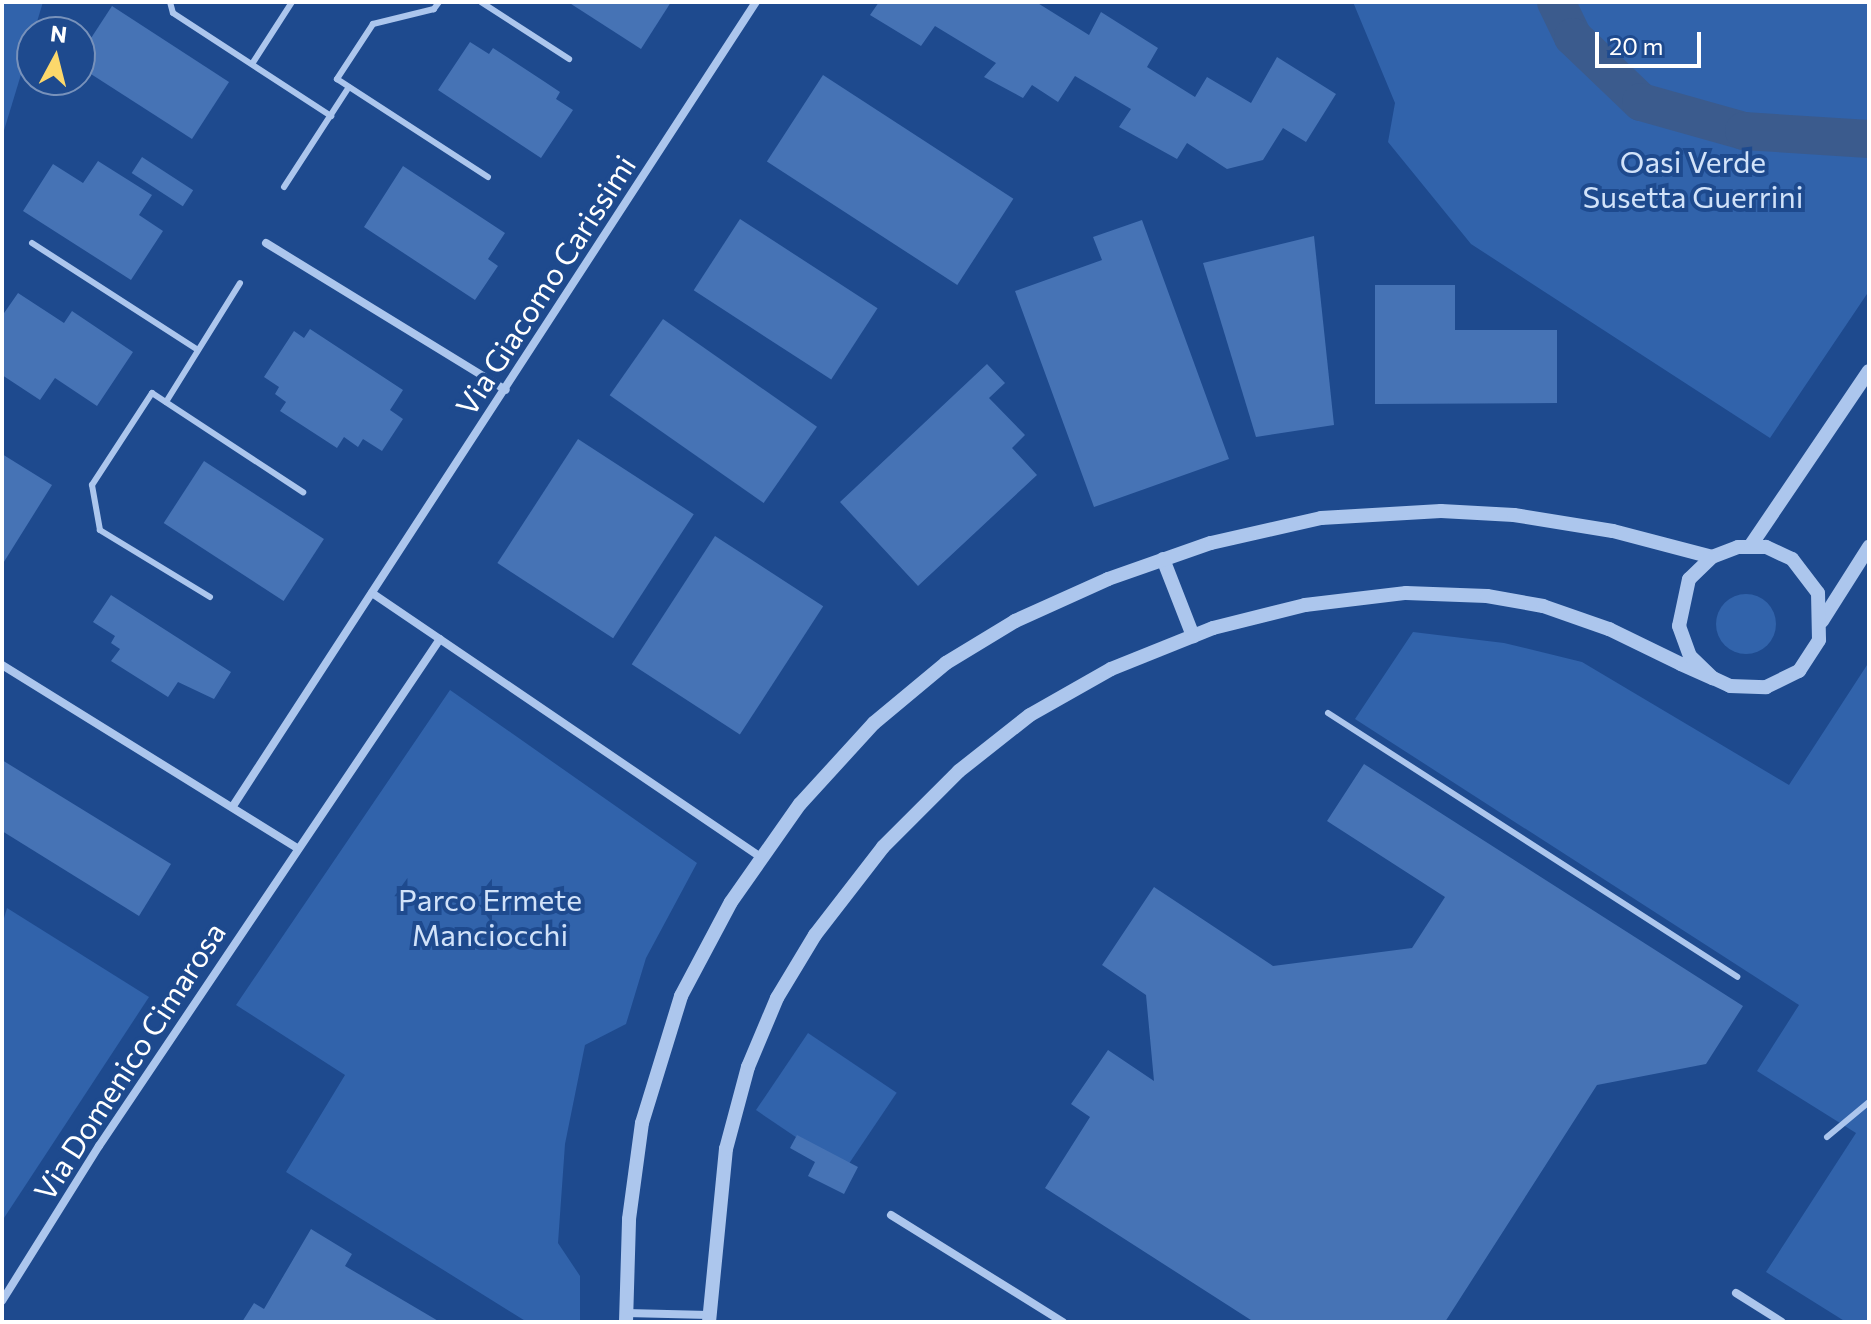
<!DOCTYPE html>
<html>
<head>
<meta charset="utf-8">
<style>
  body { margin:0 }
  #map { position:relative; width:1871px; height:1324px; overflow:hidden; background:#1e4a8e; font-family:Commissioner,sans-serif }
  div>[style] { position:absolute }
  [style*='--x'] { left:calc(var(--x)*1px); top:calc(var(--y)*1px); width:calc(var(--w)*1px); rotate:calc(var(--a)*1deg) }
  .green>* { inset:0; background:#3163ab; transform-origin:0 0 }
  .round { border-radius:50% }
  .canal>* { height:38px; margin:-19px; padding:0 19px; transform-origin:19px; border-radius:19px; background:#3b5b8d }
  .building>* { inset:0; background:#4673b5; transform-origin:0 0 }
  .service>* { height:6px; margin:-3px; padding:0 3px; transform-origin:3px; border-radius:3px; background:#acc6ed }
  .minor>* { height:8px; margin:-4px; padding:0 4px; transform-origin:4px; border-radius:4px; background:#acc6ed }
  .tertiary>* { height:14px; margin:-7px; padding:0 7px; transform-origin:7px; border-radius:7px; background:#acc6ed }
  span { translate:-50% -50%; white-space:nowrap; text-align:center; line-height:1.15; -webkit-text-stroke:8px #1e4a8e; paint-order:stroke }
  .park-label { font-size:30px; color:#d1e2f9 }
  .street-label { font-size:30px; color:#fff }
  .frame { position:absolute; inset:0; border:4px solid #fff; pointer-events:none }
  .north { position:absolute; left:16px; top:16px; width:80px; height:80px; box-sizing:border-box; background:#1e4a8e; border:2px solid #7892bb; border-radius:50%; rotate:7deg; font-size:22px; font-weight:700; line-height:32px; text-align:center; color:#fff }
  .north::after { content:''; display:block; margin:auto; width:28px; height:36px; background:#fcd86b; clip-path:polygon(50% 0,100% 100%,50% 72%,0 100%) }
  .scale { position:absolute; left:1595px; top:32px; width:106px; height:36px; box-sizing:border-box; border:4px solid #fff; border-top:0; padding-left:10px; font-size:24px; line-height:28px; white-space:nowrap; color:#fff; -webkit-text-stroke:6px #1e4a8e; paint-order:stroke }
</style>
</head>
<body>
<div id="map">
  <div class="green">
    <div style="clip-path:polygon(2px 2px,43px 2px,2px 137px)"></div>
    <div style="clip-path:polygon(1353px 2px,1869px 2px,1869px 291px,1770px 438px,1471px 244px,1388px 142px,1395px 103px)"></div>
    <div class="round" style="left:1716px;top:594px;width:60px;height:60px"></div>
    <div style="clip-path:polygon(1413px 632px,1504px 643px,1582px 662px,1789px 785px,1869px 662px,1869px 1322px,1846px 1322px,1766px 1272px,1856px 1133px,1757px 1071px,1799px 1005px,1355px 719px)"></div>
    <div style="clip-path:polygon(450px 690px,697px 863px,646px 958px,626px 1024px,585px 1045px,565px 1144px,558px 1243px,580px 1276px,580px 1322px,527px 1322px,286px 1172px,345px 1075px,236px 1005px)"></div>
    <div style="clip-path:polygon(7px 908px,149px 997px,2px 1221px,2px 925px)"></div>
    <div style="left:808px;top:1033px;width:107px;height:93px;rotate:34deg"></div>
  </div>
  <div class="canal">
    <div style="--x:1556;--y:2;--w:39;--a:64"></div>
    <div style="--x:1573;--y:37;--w:94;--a:43.7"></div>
    <div style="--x:1641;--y:102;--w:107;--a:15.7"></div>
    <div style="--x:1744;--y:131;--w:125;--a:3.7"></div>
  </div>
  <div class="building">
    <div style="clip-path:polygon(568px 2px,671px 2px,641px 49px)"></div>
    <div style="clip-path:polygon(879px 2px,1036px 2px,1089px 35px,1101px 12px,1158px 48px,1147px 67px,1195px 97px,1207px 77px,1251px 103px,1277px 57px,1336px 94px,1306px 142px,1283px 128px,1263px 160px,1227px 169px,1187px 143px,1177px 159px,1119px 127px,1131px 109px,1075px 76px,1058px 102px,1032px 85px,1023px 98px,984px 77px,996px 63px,935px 26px,921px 46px,870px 15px)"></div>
    <div style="clip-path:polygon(112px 6px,229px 82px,192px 139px,80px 67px,80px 55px)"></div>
    <div style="clip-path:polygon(470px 42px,489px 54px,493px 48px,545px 82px,560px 92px,556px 99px,573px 110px,541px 158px,438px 90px)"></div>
    <div style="left:823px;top:75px;width:227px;height:103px;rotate:33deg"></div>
    <div style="left:142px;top:157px;width:61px;height:19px;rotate:33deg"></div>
    <div style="clip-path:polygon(98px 161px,152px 195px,139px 215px,163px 231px,131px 280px,23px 211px,53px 164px,83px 183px)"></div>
    <div style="clip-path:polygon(403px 166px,505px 233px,488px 259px,498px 266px,475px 300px,364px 227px)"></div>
    <div style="left:740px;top:219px;width:164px;height:85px;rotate:33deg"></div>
    <div style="clip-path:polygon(1142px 220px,1229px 459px,1094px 507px,1015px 291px,1102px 260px,1093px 237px)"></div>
    <div style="clip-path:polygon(1314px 236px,1334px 425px,1256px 437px,1203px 263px)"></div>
    <div style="clip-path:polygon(1375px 285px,1455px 285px,1455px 330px,1557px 330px,1557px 403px,1375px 404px)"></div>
    <div style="clip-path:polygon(18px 293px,64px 323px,72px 311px,133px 352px,97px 406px,55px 378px,40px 400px,2px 375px,2px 316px)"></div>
    <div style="left:663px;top:319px;width:188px;height:93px;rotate:35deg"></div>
    <div style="clip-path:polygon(310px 329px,403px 390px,390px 410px,403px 419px,382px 451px,363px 439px,358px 447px,344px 437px,337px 448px,280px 411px,286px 402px,275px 394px,279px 387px,264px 377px,294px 331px,304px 338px)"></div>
    <div style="clip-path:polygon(987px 364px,1005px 383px,989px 398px,1025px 435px,1012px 448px,1037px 475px,918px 586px,840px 502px)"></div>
    <div style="left:578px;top:439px;width:138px;height:148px;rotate:33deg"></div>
    <div style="clip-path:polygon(2px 454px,52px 485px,2px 565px)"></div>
    <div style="left:204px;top:461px;width:143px;height:74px;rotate:33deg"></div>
    <div style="left:715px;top:536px;width:129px;height:153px;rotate:33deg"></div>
    <div style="clip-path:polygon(111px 595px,231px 672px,214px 699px,178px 682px,168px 697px,111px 661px,120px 649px,111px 643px,115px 636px,93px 622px)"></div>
    <div style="clip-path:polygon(2px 760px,171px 864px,139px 916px,2px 831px)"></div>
    <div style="clip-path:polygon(1364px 764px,1743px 1006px,1706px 1064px,1597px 1085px,1445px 1322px,1254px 1322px,1045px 1188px,1090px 1117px,1071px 1104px,1108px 1050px,1154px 1081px,1146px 995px,1102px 965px,1154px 887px,1273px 966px,1412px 948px,1445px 897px,1327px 821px)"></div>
    <div style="clip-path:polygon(797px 1135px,858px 1167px,844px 1194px,808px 1176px,815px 1162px,790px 1148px)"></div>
    <div style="clip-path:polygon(311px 1229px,352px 1254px,345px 1266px,440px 1322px,242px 1322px,254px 1303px,264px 1309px)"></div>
  </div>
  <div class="service">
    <div style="--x:170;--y:2;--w:11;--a:75"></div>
    <div style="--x:173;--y:13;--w:189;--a:33.1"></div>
    <div style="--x:439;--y:2;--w:9;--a:126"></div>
    <div style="--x:434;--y:9;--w:63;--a:166.2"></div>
    <div style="--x:373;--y:24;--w:66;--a:123.2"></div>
    <div style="--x:337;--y:79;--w:180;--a:33"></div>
    <div style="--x:481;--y:2;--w:105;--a:32.9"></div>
    <div style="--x:252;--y:64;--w:74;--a:-57.2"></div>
    <div style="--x:284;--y:187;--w:119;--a:-57"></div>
    <div style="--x:32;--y:243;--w:197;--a:32.8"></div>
    <div style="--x:166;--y:402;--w:140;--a:-58.1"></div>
    <div style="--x:210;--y:597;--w:129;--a:-148.7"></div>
    <div style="--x:100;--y:530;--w:46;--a:-100.1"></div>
    <div style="--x:92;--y:485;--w:110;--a:-56.9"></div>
    <div style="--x:152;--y:393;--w:181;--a:33.3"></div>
    <div style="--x:1328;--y:713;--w:487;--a:32.8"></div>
    <div style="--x:1827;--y:1137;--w:55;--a:-39.8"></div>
  </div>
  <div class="minor">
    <div style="--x:266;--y:243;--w:281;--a:31.5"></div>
    <div style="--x:372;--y:593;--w:470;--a:34.2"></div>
    <div style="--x:2;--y:665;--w:347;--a:31.8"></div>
    <div style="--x:233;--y:806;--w:959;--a:-56.96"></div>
    <div style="--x:891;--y:1215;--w:203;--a:31.9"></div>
    <div style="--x:1736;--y:1293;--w:54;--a:32.2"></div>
    <div style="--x:2;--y:1301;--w:183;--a:-58"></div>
    <div style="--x:99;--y:1146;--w:611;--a:-56.08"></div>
    <div style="--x:626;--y:1313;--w:83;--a:1.4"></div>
  </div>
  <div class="tertiary">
    <div style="--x:1751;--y:545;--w:210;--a:-55.9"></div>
    <div style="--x:1163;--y:559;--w:83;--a:68.7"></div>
    <div style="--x:1822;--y:621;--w:88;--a:-57.6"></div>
    <div style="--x:626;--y:1322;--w:103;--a:-88.3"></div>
    <div style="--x:629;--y:1219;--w:97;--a:-82.3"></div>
    <div style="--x:642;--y:1123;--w:133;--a:-72.9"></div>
    <div style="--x:681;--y:996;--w:106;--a:-62"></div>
    <div style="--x:731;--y:902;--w:120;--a:-54.9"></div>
    <div style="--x:800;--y:804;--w:110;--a:-47.6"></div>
    <div style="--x:874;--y:723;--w:94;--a:-39.8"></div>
    <div style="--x:946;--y:663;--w:81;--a:-31.3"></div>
    <div style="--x:1015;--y:621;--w:102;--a:-24.3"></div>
    <div style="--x:1108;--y:579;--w:109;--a:-19.3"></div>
    <div style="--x:1211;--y:543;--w:113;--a:-12.8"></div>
    <div style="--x:1321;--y:518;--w:120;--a:-3.3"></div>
    <div style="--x:1441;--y:511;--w:73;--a:3.1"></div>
    <div style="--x:1514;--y:515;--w:100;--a:9.2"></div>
    <div style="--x:1613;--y:531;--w:102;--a:14.7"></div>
    <div style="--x:709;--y:1322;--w:174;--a:-84.4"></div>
    <div style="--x:726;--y:1149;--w:85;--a:-75"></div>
    <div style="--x:748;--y:1067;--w:75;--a:-67.2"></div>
    <div style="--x:777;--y:998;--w:74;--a:-58.9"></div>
    <div style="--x:815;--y:935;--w:111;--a:-52.3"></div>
    <div style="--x:883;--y:847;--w:107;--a:-45"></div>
    <div style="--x:959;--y:771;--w:90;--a:-38.3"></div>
    <div style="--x:1030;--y:715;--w:93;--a:-29.6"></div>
    <div style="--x:1111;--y:669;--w:110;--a:-21.9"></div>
    <div style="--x:1213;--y:628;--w:95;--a:-14"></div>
    <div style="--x:1305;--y:605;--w:102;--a:-6.8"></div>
    <div style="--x:1406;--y:593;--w:81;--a:2.1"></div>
    <div style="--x:1487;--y:596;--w:57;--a:10.1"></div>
    <div style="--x:1543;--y:606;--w:70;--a:19.2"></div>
    <div style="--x:1609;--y:629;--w:80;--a:25.9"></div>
    <div style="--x:1681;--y:664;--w:35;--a:24"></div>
    <div style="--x:1713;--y:678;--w:19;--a:25"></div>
    <div style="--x:1730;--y:686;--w:36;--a:2"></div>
    <div style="--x:1766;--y:687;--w:37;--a:-26"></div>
    <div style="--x:1799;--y:671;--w:37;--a:-57"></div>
    <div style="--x:1819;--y:640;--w:47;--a:-91.2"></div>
    <div style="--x:1818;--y:593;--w:43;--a:-127.4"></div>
    <div style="--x:1792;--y:559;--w:29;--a:-155"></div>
    <div style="--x:1766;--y:547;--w:28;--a:180"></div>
    <div style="--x:1738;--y:547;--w:28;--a:159"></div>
    <div style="--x:1712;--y:557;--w:32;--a:136"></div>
    <div style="--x:1689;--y:579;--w:48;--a:102"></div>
    <div style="--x:1679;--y:626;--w:32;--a:70"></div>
    <div style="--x:1690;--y:656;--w:32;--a:44"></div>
  </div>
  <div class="park-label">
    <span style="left:1693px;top:178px">Oasi Verde<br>Susetta Guerrini</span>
    <span style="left:490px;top:916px">Parco Ermete<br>Manciocchi</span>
  </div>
  <div class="street-label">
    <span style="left:545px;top:285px;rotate:-57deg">Via Giacomo Carissimi</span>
    <span style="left:129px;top:1061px;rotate:-57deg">Via Domenico Cimarosa</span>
  </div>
  <div class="frame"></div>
  <div class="north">N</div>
  <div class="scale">20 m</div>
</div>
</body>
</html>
